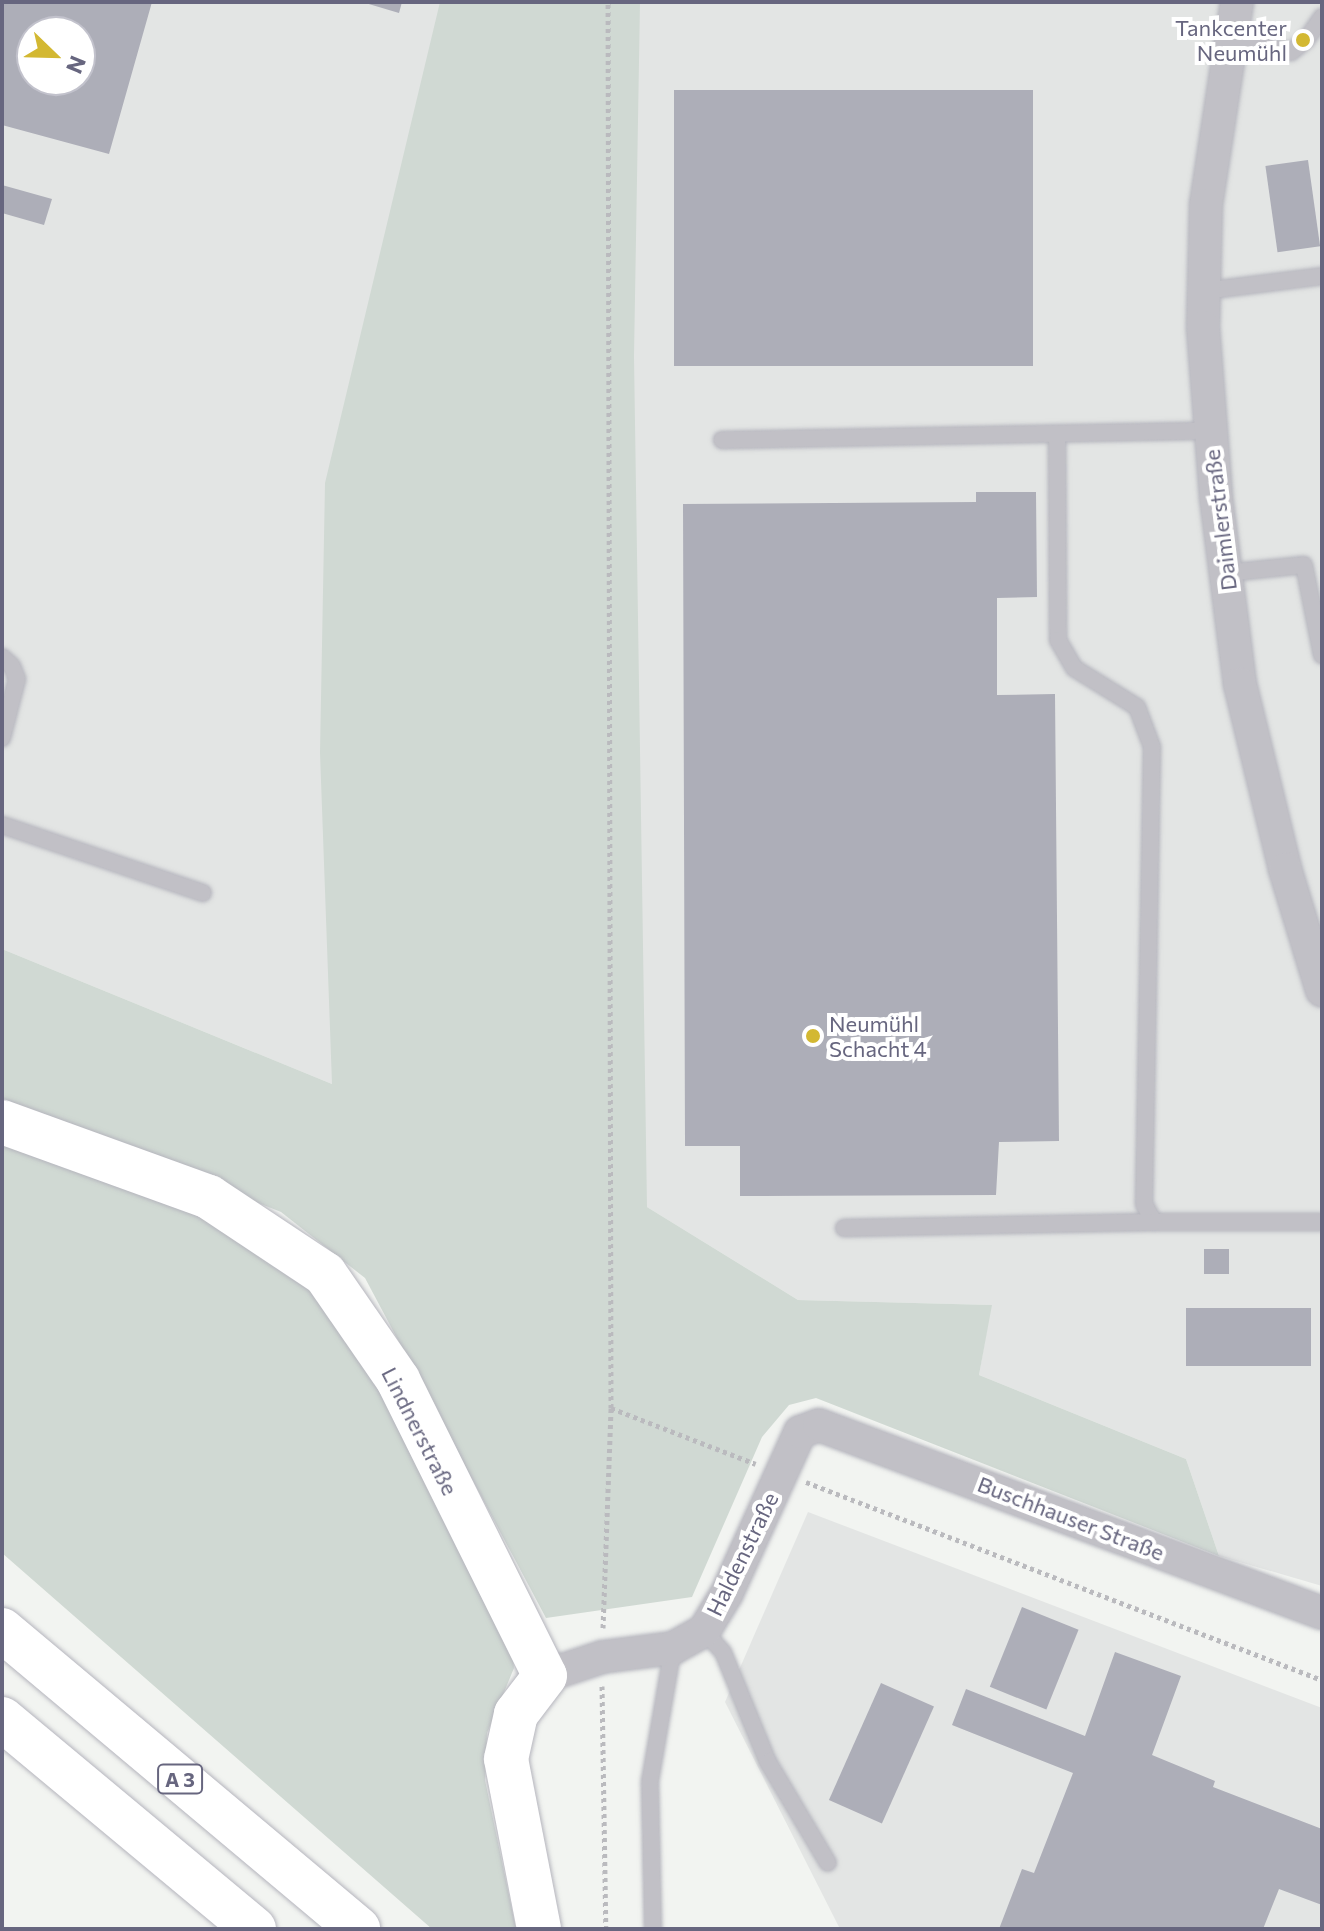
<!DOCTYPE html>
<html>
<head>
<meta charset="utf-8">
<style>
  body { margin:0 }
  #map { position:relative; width:1324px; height:1931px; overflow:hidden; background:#f2f4f1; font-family:Commissioner,sans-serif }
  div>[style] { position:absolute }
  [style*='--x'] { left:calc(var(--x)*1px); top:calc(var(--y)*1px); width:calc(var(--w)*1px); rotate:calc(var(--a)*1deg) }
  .built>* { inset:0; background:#e3e5e4 }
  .green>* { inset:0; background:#d0d9d3 }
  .building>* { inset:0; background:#adaeb8; transform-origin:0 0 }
  .path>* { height:5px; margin-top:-2.5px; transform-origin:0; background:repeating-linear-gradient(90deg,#bababe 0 4px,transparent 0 8px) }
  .roads { filter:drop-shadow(0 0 2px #b5b5bd) drop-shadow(0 0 2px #b5b5bd) }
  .lane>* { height:16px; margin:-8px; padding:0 8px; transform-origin:8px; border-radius:8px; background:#c1c0c6 }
  .street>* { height:32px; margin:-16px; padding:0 16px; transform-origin:16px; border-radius:16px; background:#c1c0c6 }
  .secondary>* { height:44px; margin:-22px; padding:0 22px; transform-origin:22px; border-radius:22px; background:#fff }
  .highway>* { height:44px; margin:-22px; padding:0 22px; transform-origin:22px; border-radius:22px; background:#fff }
  .dots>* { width:22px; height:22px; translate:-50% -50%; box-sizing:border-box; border:4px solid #fff; border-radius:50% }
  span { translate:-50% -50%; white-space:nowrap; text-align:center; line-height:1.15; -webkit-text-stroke:8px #fff; paint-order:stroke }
  .shield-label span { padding:2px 6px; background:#fff; border:2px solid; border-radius:6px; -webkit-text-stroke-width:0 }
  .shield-label { font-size:20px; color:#67667f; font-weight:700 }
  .poi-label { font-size:22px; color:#67667f }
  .right { translate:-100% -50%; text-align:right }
  .left { translate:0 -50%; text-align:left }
  .street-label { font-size:22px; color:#67667f }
  .frame { position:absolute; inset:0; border:4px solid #67667f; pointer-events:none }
  .north { position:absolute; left:16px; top:16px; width:80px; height:80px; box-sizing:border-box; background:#fff; border:2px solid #c2c2cc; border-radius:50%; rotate:113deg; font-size:22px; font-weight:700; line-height:32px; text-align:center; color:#67667f }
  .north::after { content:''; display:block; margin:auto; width:28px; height:36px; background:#d3b832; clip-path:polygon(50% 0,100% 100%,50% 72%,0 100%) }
</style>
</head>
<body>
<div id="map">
  <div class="built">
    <div style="clip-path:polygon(evenodd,2px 2px,1322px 2px,1322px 1586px,1219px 1556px,1186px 1459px,979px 1375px,991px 1305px,798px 1300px,647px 1207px,332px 1084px,2px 949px,2px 2px,32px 32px,80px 32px,80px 80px,32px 80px,32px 32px)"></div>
    <div style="clip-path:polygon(808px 1512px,1322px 1708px,1322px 1929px,840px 1929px,725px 1702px)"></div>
  </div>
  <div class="green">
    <div style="clip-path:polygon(440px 2px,640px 2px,634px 357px,647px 1207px,798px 1300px,992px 1305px,979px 1375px,1186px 1459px,1219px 1556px,816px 1398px,789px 1405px,762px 1437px,692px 1597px,546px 1618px,365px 1278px,281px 1212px,2px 1102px,2px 949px,332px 1084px,320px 753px,325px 483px)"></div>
    <div style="clip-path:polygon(2px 1128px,207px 1199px,323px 1276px,512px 1649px,514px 1668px,487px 1733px,485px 1780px,516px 1929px,432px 1929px,2px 1553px)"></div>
  </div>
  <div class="building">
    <div style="clip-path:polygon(evenodd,2px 2px,152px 2px,109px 154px,2px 125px,2px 2px,32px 32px,80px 32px,80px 80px,32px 80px,32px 32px)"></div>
    <div style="clip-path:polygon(362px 2px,402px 2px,399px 13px)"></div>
    <div style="left:1033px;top:90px;width:276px;height:359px;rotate:90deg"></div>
    <div style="left:1308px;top:160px;width:87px;height:43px;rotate:82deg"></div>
    <div style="clip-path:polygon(2px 185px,52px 199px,44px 225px,2px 213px)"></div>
    <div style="clip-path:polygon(976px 492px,1036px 492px,1037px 597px,997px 598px,997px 695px,1055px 694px,1059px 1141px,999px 1142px,996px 1195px,740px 1196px,740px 1146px,685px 1146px,683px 504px,976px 502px)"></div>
    <div style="left:1204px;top:1249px;width:25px;height:25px"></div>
    <div style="left:1186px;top:1308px;width:125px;height:58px"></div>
    <div style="left:1022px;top:1607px;width:61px;height:86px;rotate:22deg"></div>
    <div style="clip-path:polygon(1115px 1652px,1181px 1676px,1152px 1755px,1215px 1781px,1213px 1787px,1322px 1829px,1322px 1905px,1279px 1889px,1263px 1929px,999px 1929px,1022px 1869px,1034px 1873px,1073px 1773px,952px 1725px,966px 1689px,1085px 1736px)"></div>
    <div style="left:881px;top:1683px;width:58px;height:128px;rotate:24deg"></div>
  </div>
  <div class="path">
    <div style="--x:611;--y:1408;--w:155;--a:21.1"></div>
    <div style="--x:806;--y:1482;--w:553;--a:20.99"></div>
    <div style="--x:603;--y:1628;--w:220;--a:-87.9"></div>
    <div style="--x:611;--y:1408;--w:1406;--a:-90.12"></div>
    <div style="--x:602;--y:1686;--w:243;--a:89.1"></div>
  </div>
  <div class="roads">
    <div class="lane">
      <div style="--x:1234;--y:40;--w:58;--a:11.9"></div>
      <div style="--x:1291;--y:52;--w:19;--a:-39"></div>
      <div style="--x:1306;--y:40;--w:28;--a:-55"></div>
      <div style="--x:1204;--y:291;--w:119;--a:-7.2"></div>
      <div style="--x:1057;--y:435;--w:205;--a:89.7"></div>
      <div style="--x:1058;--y:640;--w:32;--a:60"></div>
      <div style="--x:1074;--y:668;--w:74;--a:31.8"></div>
      <div style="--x:1137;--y:707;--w:43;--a:69.4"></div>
      <div style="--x:1152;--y:747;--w:457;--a:91"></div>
      <div style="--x:1144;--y:1204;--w:21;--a:61"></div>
      <div style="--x:1154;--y:1222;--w:168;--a:0"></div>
      <div style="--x:722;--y:440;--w:488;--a:-1.1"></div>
      <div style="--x:1226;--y:573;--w:78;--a:-5.9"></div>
      <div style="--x:1304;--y:565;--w:92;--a:78.7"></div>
      <div style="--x:2;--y:657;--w:13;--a:42"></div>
      <div style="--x:12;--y:666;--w:14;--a:69"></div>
      <div style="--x:17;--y:679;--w:61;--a:104.3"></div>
      <div style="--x:2;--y:825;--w:212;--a:18.7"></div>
      <div style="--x:844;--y:1228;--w:310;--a:-1.1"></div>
      <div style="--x:704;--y:1631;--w:28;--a:48"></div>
      <div style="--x:723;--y:1652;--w:119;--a:67.8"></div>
      <div style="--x:768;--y:1762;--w:117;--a:59.3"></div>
      <div style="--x:653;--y:1929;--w:148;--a:-91.2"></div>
      <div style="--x:650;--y:1781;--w:135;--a:-80.2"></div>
    </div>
    <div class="street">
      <div style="--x:1237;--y:2;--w:205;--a:98.7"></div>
      <div style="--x:1206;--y:205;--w:122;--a:91.4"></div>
      <div style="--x:1203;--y:327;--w:170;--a:85.6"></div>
      <div style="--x:1216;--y:497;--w:189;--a:82.7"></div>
      <div style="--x:1240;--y:684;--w:190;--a:76.3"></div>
      <div style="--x:1285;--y:869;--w:127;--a:73"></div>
      <div style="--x:545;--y:1676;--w:60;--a:-18.4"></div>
      <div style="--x:602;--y:1657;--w:72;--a:-7.2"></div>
      <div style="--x:673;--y:1648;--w:35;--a:-29"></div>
      <div style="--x:704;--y:1631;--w:44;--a:-58.8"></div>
      <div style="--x:727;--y:1593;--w:177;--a:-65.6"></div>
      <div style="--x:800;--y:1432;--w:20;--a:-20"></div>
      <div style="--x:819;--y:1425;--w:537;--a:20.49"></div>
    </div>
    <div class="secondary">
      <div style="--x:2;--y:1122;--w:220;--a:19.9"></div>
      <div style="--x:209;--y:1197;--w:139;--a:33.6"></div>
      <div style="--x:325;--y:1274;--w:129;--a:55.4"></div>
      <div style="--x:398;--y:1380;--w:330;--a:63.6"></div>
      <div style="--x:545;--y:1676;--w:48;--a:127.3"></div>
      <div style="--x:516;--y:1714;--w:46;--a:102.5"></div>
      <div style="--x:506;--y:1759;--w:173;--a:79"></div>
    </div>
    <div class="highway">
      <div style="--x:2;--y:1630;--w:465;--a:40"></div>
      <div style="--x:2;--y:1719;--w:328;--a:39.8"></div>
    </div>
  </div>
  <div class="dots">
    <div style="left:1303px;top:40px;background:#d3b832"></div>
    <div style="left:813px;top:1036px;background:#d3b832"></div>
  </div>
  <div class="shield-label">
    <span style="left:180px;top:1779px">A 3</span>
  </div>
  <div class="poi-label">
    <span class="right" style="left:1287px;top:40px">Tankcenter<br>Neumühl</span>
    <span class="left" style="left:829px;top:1036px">Neumühl<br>Schacht 4</span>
  </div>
  <div class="street-label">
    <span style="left:1220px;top:520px;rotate:-97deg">Daimlerstraße</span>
    <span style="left:420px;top:1431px;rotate:63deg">Lindnerstraße</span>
    <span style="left:1071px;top:1518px;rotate:21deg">Buschhauser Straße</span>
    <span style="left:742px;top:1554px;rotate:-64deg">Haldenstraße</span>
  </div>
  <div class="frame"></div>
  <div class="north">N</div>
</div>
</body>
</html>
